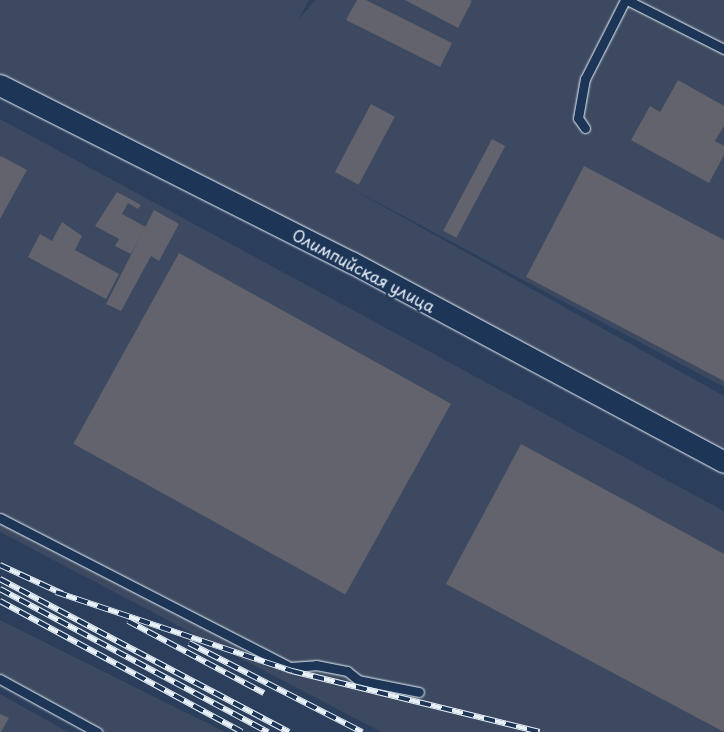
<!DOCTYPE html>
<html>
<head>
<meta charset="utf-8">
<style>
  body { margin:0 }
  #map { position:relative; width:724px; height:732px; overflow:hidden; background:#2b3e5b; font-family:"Playpen Sans",sans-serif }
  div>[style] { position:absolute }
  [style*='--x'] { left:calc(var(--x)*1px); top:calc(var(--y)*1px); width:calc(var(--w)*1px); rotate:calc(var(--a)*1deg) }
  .built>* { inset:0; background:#3c4960 }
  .building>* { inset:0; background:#62636c; transform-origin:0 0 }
  .roads { filter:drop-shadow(0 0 1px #e8f1f8) drop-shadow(0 0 1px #e8f1f8) }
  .service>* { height:9px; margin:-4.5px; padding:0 4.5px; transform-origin:4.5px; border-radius:4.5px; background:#1d3557 }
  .tertiary>* { height:21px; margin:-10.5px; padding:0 10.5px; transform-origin:10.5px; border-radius:10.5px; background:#1d3557 }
  .rail>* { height:5.5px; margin-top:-2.75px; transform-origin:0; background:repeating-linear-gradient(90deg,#1d3557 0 11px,#e8f1f8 0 22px); box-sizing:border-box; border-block:1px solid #e8f1f8 }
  span { translate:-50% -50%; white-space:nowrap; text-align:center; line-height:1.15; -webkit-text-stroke:4.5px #1d3557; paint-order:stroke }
  .street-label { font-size:16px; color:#e8f1f8 }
</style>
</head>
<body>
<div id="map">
  <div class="built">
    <div style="clip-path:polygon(0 0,309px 0,299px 19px,315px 0,724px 0,724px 387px,345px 185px,724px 396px,724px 458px,0 75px)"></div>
    <div style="clip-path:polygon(0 119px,724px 511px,724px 732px,381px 732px,0 532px)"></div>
    <div style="clip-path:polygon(0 620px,225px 732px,97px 732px,0 681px)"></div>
    <div style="clip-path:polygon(0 694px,68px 732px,0 732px)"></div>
  </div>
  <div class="building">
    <div style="clip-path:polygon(357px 0,366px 0,452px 43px,440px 67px,346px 20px)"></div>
    <div style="clip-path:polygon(405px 0,470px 0,472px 1px,458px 28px)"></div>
    <div style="clip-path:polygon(678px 80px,724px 106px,724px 126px,715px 141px,724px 146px,724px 155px,709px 183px,631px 140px,650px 106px,660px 112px)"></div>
    <div style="left:371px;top:104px;width:27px;height:77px;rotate:28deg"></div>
    <div style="left:492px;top:139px;width:15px;height:104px;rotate:28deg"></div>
    <div style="clip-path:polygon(1px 156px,27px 170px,0 219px,0 157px)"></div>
    <div style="clip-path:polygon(584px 166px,724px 240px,724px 381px,526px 277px)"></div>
    <div style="clip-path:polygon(117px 192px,141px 205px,138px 209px,128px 203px,122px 214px,146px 227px,131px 254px,115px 246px,119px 239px,95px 226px)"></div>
    <div style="clip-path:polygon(154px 210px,179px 224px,159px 261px,151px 256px,121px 311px,106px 304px)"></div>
    <div style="clip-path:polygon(62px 222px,82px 236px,75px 250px,119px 274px,106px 299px,28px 257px,40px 234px,52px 241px)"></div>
    <div style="left:179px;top:253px;width:311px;height:218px;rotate:29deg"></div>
    <div style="clip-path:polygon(521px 444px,724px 554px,724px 732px,446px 584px)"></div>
    <div style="clip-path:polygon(0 714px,9px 718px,1px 732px,0 732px)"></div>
  </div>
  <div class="roads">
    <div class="service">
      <div style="--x:627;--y:0;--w:109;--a:26.8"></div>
      <div style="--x:585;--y:128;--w:12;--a:-125"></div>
      <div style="--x:578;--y:118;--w:40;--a:-80"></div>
      <div style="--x:585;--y:79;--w:89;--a:-63.1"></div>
      <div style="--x:0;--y:518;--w:326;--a:27.2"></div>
      <div style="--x:290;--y:667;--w:26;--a:-4"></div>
      <div style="--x:316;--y:665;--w:32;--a:11"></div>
      <div style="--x:347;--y:671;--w:14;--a:39"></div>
      <div style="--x:358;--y:680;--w:62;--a:11.1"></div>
      <div style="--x:0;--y:679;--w:111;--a:28.7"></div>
    </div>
    <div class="tertiary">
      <div style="--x:0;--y:85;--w:393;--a:26.8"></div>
      <div style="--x:351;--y:262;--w:423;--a:28.2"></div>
    </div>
  </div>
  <div class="rail">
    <div style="--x:0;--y:565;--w:69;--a:24.7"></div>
    <div style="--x:0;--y:579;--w:327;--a:27.9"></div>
    <div style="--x:0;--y:589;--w:304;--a:28.1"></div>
    <div style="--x:56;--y:592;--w:249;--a:18.5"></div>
    <div style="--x:292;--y:671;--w:255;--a:13.8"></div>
    <div style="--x:0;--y:601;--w:275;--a:28.4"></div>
    <div style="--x:128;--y:621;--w:154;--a:27.9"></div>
    <div style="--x:189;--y:643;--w:195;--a:27.2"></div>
  </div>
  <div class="street-label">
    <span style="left:364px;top:270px;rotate:28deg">Олимпийская улица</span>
  </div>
</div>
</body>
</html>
